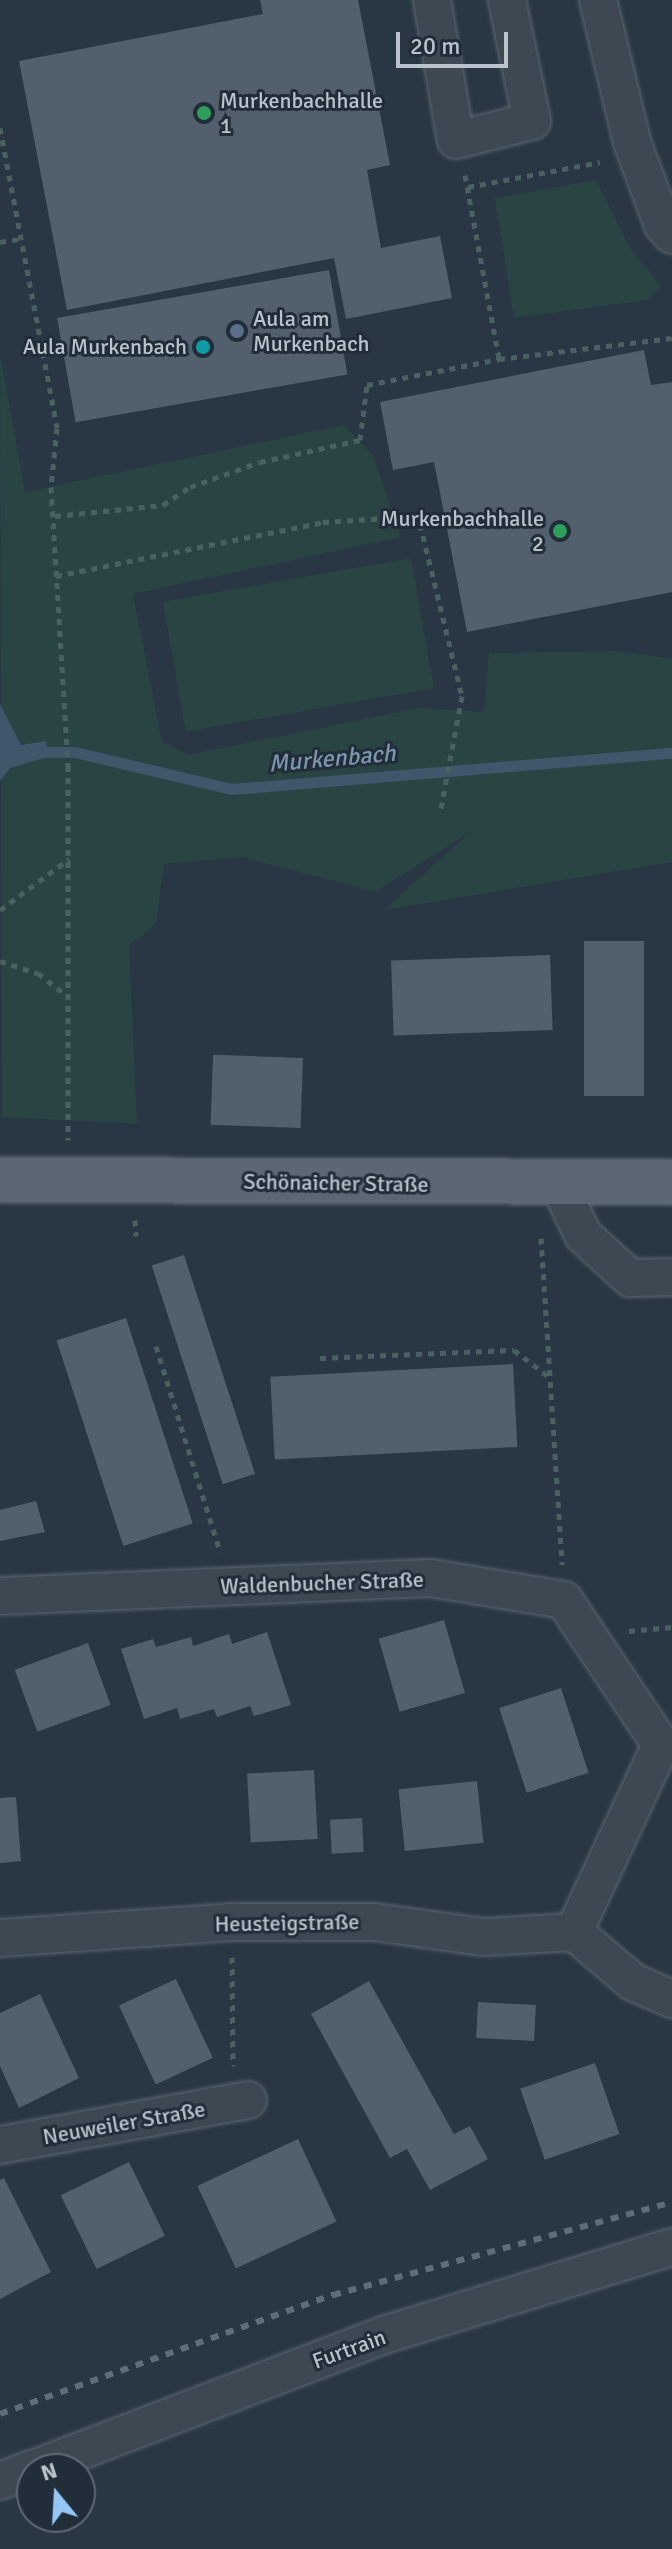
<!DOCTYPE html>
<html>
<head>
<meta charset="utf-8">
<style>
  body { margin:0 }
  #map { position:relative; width:672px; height:2549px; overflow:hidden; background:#283743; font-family:Signika,sans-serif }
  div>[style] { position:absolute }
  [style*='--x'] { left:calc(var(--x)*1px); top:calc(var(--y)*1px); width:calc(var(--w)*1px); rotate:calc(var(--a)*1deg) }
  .green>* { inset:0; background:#2a4444; transform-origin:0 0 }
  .water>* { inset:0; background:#3f566b }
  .stream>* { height:11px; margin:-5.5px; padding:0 5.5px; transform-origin:5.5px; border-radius:5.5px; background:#3f566b }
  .building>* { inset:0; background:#52606d; transform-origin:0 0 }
  .path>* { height:5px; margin-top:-2.5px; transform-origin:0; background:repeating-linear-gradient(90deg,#4b6161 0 6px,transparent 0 12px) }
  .roads { filter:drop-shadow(0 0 2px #5b6670) drop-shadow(0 0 2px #5b6670) }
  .minor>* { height:36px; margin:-18px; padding:0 18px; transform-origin:18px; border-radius:18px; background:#3d4852 }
  .major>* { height:44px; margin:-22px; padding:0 22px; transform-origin:22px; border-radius:22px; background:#5b6772 }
  .rail>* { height:6px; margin-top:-3px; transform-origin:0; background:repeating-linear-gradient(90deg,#5f6d79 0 8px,transparent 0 16px) }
  .dots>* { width:22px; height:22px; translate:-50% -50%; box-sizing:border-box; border:4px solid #212d38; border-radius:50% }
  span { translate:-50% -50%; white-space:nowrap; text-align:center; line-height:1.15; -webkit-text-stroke:6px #212d38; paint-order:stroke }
  .poi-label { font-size:22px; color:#bac3cc }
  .left { translate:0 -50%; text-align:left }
  .right { translate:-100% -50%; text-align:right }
  .street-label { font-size:22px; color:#bac3cc }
  .water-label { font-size:24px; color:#7c96ad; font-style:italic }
  .north { position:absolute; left:16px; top:2453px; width:80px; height:80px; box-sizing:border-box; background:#212d38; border:2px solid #5e6973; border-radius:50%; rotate:342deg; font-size:22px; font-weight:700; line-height:32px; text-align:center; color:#bac3cc }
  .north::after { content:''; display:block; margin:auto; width:28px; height:36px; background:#96c6f5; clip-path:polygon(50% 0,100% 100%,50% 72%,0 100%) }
  .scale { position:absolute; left:396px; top:32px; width:112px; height:36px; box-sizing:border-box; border:4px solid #bac3cc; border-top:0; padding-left:10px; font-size:24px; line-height:28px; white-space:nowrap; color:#bac3cc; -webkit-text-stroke:6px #212d38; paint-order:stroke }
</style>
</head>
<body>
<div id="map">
  <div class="green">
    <div style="clip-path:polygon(596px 180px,630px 248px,661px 286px,647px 300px,514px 318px,495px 198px)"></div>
    <div style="clip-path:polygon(0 353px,25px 492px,344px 425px,373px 455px,401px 537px,133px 594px,162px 742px,188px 755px,419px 708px,484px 712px,489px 653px,617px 651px,672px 659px,672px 862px,384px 910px,470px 832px,375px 892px,243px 857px,164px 864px,156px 924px,129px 945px,137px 1124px,2px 1117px)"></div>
    <div style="left:411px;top:558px;width:132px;height:252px;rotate:80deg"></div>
  </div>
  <div class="water">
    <div style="clip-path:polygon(0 704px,21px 745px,46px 741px,48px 757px,10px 768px,0 781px)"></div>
  </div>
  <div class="stream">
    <div style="--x:31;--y:752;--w:44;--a:0"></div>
    <div style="--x:75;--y:752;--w:160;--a:13.3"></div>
    <div style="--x:231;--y:789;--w:442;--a:-4.7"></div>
  </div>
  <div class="building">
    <div style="clip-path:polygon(260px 0,358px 0,390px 165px,367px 170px,381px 248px,440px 236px,452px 298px,346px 319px,334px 258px,67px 310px,19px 61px,263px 14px)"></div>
    <div style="left:329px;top:270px;width:106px;height:276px;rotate:80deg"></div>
    <div style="clip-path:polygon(644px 350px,651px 385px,672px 382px,672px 592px,467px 632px,434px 462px,393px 470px,380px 402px)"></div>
    <div style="left:644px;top:941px;width:155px;height:60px;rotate:90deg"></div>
    <div style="left:550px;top:955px;width:75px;height:159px;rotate:88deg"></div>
    <div style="left:303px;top:1058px;width:70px;height:90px;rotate:92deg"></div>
    <div style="left:184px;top:1255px;width:230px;height:34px;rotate:72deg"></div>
    <div style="left:126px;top:1318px;width:216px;height:73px;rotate:72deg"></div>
    <div style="left:513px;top:1364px;width:83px;height:243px;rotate:87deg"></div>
    <div style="clip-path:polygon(36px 1501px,45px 1532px,0 1541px,0 1510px)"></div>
    <div style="left:444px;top:1620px;width:76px;height:68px;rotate:74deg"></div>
    <div style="clip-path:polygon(267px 1632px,291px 1705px,254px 1716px,250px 1706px,217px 1717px,214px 1709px,180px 1719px,177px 1708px,144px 1719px,121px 1649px,153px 1639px,156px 1647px,191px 1637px,193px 1646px,229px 1634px,232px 1644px)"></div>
    <div style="left:88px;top:1643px;width:66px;height:78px;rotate:70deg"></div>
    <div style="left:561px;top:1688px;width:89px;height:65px;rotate:72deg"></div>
    <div style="left:314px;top:1770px;width:69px;height:67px;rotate:87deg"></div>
    <div style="left:477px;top:1781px;width:62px;height:79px;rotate:84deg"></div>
    <div style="clip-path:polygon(16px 1797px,21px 1861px,0 1863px,0 1798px)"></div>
    <div style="left:362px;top:1818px;width:34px;height:32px;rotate:87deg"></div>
    <div style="left:176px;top:1979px;width:87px;height:63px;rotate:65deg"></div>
    <div style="clip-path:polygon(369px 1981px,454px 2134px,470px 2126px,488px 2159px,430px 2190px,407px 2149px,390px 2158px,311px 2014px)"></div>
    <div style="clip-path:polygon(40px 1994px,79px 2078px,19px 2108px,0 2066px,0 2013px)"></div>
    <div style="left:478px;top:2002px;width:58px;height:36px;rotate:3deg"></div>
    <div style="left:595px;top:2063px;width:75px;height:79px;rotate:71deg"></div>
    <div style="left:298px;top:2139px;width:91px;height:111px;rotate:65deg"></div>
    <div style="left:129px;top:2162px;width:82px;height:76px;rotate:64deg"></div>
    <div style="clip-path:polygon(4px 2178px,51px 2272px,0 2299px,0 2180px)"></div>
  </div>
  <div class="path">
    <div style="--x:0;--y:128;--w:305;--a:79.2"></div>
    <div style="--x:57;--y:428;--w:59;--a:95.8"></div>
    <div style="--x:51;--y:487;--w:279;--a:86.5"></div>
    <div style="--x:68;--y:765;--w:375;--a:90"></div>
    <div style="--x:465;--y:175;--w:187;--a:79.5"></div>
    <div style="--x:499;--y:359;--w:174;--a:-6.9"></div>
    <div style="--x:468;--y:187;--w:134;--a:-10.7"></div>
    <div style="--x:0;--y:242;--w:20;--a:-9"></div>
    <div style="--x:55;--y:516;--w:109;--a:-5.8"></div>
    <div style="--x:163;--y:505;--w:32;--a:-34"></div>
    <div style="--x:190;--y:487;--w:74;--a:-19.7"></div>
    <div style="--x:260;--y:462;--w:102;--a:-12.4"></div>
    <div style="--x:360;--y:440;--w:55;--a:-82.7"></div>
    <div style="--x:367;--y:385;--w:135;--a:-11.1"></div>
    <div style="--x:56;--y:576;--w:272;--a:-11.4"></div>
    <div style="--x:323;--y:522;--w:81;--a:-3.5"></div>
    <div style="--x:404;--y:517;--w:17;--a:24"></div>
    <div style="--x:420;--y:524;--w:177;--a:76.3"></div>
    <div style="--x:462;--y:696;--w:119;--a:100.6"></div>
    <div style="--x:0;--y:910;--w:86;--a:-36.5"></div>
    <div style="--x:0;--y:961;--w:40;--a:18"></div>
    <div style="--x:38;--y:973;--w:34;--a:38"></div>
    <div style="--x:135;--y:1220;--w:16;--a:86"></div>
    <div style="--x:541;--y:1238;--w:327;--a:86.3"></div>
    <div style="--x:156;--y:1346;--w:216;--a:72.7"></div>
    <div style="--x:320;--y:1358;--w:194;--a:-2.4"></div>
    <div style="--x:514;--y:1350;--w:44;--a:37.6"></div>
    <div style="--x:629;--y:1631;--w:43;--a:-5.3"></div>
    <div style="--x:232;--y:1957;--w:109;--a:89.5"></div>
  </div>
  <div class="roads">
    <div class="minor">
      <div style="--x:432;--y:0;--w:142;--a:80.3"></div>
      <div style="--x:456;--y:140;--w:78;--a:-14"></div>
      <div style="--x:532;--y:121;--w:124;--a:-101.7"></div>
      <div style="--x:598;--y:0;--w:146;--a:76.5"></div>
      <div style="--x:632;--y:142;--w:89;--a:69.5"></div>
      <div style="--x:663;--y:225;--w:13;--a:48"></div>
      <div style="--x:559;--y:1184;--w:56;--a:64.8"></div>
      <div style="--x:583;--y:1235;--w:64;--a:42.5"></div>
      <div style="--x:630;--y:1278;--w:42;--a:-1.4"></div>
      <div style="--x:0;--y:1596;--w:431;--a:-2.4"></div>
      <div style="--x:431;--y:1578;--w:135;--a:9.4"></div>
      <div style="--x:564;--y:1600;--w:174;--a:56.2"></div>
      <div style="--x:574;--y:1932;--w:206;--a:-65.1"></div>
      <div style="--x:0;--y:1938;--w:233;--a:-3.9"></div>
      <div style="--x:232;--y:1922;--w:142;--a:0"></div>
      <div style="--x:374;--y:1922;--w:111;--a:7.8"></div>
      <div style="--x:484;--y:1937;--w:90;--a:-3.2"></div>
      <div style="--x:574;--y:1932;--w:77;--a:40.3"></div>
      <div style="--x:633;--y:1982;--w:43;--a:23.6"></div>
      <div style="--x:0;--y:2145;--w:252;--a:-10.3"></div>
      <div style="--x:33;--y:2469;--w:379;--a:-20.9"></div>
      <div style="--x:387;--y:2334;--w:298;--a:-17"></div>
      <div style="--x:0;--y:2481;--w:34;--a:-21"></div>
    </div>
    <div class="major">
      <div style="--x:0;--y:1180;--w:672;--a:0.17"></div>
    </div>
  </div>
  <div class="rail">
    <div style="--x:0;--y:2414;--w:354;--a:-19.7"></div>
    <div style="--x:333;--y:2295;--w:352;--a:-15.3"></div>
  </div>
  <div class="dots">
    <div style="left:204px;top:113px;background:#2e9e5b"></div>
    <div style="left:237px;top:331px;background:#5c6f8a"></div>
    <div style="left:203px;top:347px;background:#0f9aa8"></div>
    <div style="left:560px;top:531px;background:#2e9e5b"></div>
  </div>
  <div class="poi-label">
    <span class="left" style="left:220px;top:113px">Murkenbachhalle<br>1</span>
    <span class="left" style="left:253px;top:331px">Aula am<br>Murkenbach</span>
    <span class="right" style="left:187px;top:347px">Aula Murkenbach</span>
    <span class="right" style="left:544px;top:531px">Murkenbachhalle<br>2</span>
  </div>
  <div class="street-label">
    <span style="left:336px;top:1183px;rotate:1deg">Schönaicher Straße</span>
    <span style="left:322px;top:1583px;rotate:-2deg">Waldenbucher Straße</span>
    <span style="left:287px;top:1923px;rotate:-1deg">Heusteigstraße</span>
    <span style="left:124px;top:2123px;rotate:-10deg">Neuweiler Straße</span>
    <span style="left:349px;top:2349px;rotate:-20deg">Furtrain</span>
  </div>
  <div class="water-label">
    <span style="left:332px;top:759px;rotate:-5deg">Murkenbach</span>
  </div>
  <div class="north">N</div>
  <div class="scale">20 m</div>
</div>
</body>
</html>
